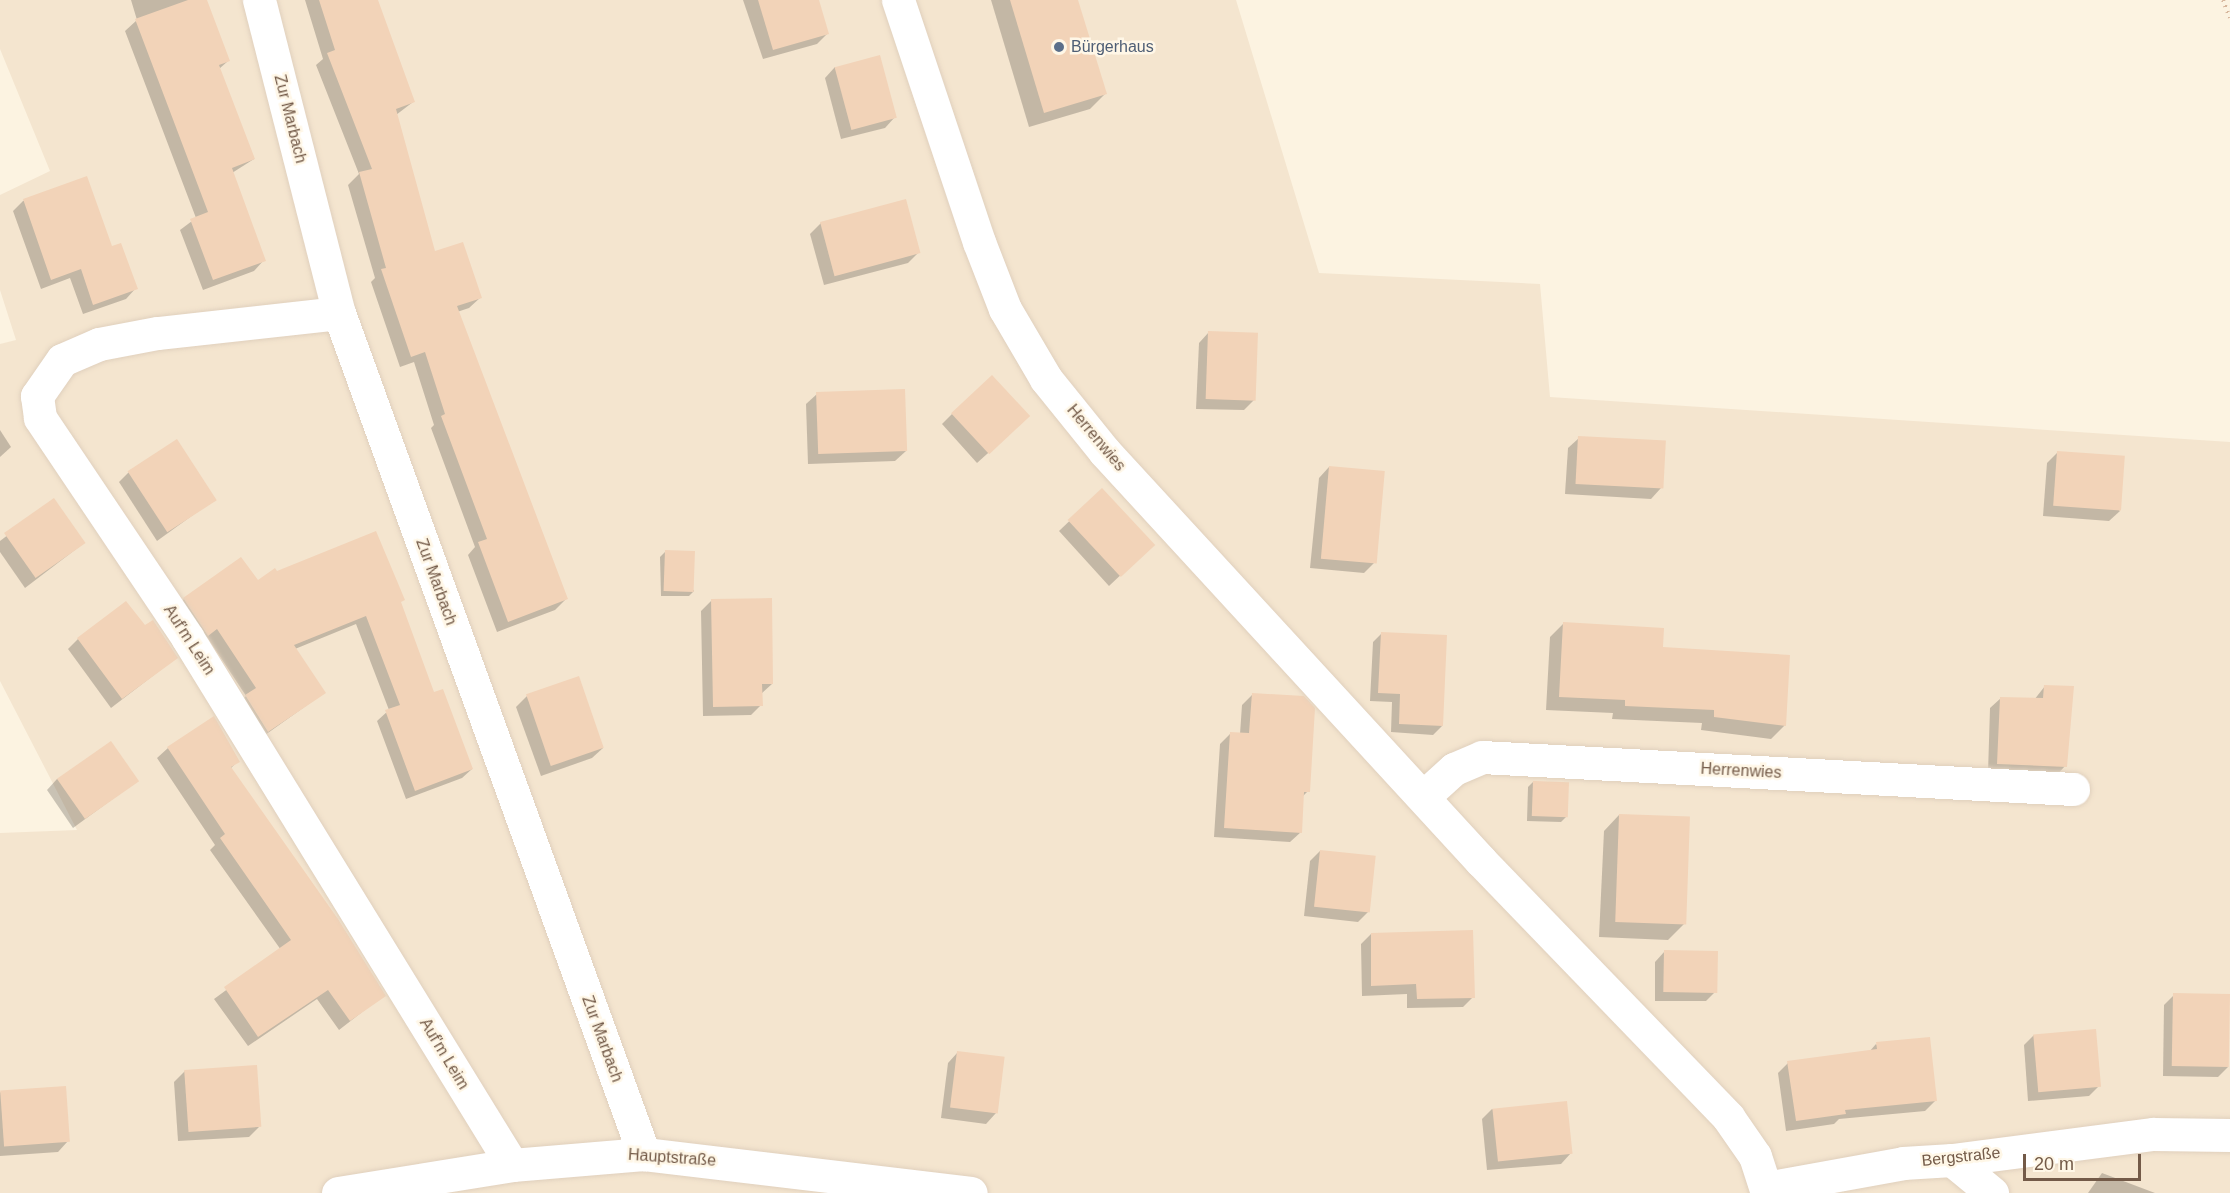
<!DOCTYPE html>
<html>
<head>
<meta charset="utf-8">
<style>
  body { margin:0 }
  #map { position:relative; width:2230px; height:1193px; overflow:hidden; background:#fcf3e1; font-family:Helvetica,sans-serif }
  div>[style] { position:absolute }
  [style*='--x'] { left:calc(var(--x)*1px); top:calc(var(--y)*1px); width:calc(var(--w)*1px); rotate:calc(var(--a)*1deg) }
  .residential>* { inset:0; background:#f4e5cf }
  .shadow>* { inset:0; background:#0003 }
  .building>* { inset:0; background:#f2d3b8; transform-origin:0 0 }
  .path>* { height:4px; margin-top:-2px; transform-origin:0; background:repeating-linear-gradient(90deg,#d6b69c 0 1.5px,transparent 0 6px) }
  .roads { filter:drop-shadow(0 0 2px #e0d0bd) drop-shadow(0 0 2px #e0d0bd) }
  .minor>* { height:33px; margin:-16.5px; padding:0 16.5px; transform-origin:16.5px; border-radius:16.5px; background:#fff }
  .tertiary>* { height:33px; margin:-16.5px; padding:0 16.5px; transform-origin:16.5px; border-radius:16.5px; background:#fff }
  .dots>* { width:16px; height:16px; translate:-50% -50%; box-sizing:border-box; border:3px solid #fff7e7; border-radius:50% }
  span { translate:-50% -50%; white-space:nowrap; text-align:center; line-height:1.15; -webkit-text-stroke:5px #fff7e7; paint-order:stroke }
  .service-label { font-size:16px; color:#4e5e75 }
  .left { translate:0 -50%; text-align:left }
  .street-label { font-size:16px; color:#735a48 }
  .scale { position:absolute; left:2023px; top:1154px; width:118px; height:27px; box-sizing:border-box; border:3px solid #735a48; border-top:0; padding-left:8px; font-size:18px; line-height:21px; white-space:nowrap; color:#735a48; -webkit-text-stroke:4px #fff7e7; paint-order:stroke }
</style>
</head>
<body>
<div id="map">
  <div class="residential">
    <div style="clip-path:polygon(0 0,1236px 0,1319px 273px,1540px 284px,1550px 397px,2230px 442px,2230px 1193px,0 1193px,0 833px,77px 830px,0 681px,0 344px,16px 340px,0 290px,0 195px,50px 171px,0 49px)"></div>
  </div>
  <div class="shadow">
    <div style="clip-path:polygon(131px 0,205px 0,228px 61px,219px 69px,254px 159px,232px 173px,264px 260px,254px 271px,203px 290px,180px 230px,196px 218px,125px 31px,137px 20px)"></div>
    <div style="clip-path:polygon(305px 0,377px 0,413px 102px,396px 115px,434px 253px,481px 297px,469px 308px,457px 312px,566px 599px,555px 610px,497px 632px,468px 555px,475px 547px,431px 428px,434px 425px,414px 362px,400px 367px,371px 282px,375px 278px,348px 185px,359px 174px,316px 65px,323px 59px)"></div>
    <div style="clip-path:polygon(743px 0,818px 0,827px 34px,817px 44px,763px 59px)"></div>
    <div style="clip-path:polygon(991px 0,1077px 0,1105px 94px,1090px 109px,1029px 127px)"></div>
    <div style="clip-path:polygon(835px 67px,895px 117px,885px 128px,841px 139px,825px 78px)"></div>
    <div style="clip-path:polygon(86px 178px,111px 248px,136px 288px,126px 299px,83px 314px,70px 278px,41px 289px,13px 211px,23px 201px)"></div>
    <div style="clip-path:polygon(821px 223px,919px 252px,908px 263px,824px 285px,810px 234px)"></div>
    <div style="clip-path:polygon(1209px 332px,1254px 400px,1244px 410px,1196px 409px,1199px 343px)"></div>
    <div style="clip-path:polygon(817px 394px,906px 451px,895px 461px,808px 464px,806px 404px)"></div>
    <div style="clip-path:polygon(952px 414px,1018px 426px,977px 463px,942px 424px)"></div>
    <div style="clip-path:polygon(0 430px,11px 447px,0 457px)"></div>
    <div style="clip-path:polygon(1579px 438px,1661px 488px,1651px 499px,1565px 494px,1568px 448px)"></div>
    <div style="clip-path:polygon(2057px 453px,2120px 511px,2109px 521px,2043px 516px,2047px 463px)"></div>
    <div style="clip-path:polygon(1329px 467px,1374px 563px,1364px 573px,1310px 568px,1319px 478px)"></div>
    <div style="clip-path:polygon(129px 472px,215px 499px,157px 541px,119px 482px)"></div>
    <div style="clip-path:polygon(1102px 490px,1142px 555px,1109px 586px,1059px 531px)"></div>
    <div style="clip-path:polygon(54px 500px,84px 543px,25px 588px,0 552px,0 541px)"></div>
    <div style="clip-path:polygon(665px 552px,694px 591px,689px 596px,661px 596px,660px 557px)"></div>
    <div style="clip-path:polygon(258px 582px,400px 603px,433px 694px,472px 769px,462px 778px,406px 799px,377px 721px,389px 710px,356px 624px,295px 649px,324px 693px,258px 740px,237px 706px,246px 696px,207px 637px,198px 644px,175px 608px,184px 599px)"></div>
    <div style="clip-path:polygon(712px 600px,772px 684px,761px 694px,761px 705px,751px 715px,703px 716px,701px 611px)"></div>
    <div style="clip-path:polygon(1563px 624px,1661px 649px,1785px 725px,1771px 739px,1701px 730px,1702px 723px,1612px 719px,1613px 713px,1546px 710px,1550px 637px)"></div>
    <div style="clip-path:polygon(144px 627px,176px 658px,111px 708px,68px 649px,78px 639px)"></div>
    <div style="clip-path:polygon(1382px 633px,1442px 726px,1433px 735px,1391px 732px,1392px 702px,1370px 701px,1373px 642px)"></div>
    <div style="clip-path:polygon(2045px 686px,2065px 766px,2055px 777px,1988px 773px,1990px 708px,2001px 698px,2034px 700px)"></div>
    <div style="clip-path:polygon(1252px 695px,1308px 791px,1302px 797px,1301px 832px,1290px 842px,1214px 837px,1220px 744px,1230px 734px,1240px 734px,1242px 705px)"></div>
    <div style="clip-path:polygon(527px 696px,603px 748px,592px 758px,541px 776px,516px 707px)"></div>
    <div style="clip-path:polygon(168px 748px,238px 761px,230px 769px,384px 995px,339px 1030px,317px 999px,248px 1046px,214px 999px,281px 950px,210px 850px,215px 845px,157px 758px)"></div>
    <div style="clip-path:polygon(57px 779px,137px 781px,73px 828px,47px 790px)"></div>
    <div style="clip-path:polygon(1533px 782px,1566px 817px,1561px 822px,1527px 821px,1528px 787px)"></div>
    <div style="clip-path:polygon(1619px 815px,1684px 924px,1668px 940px,1599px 937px,1604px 831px)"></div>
    <div style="clip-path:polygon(1320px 851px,1368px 912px,1358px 922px,1304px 916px,1310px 861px)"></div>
    <div style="clip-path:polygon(1371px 934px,1473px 997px,1463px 1007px,1407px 1008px,1407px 994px,1362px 996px,1361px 944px)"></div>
    <div style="clip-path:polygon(1665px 951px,1716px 991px,1706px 1001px,1655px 1001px,1655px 962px)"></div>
    <div style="clip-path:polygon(2174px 995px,2228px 1067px,2218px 1077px,2163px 1076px,2164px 1005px)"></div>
    <div style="clip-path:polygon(2034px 1035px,2099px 1086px,2089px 1096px,2028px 1101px,2024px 1045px)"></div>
    <div style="clip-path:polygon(1876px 1044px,1936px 1100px,1925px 1111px,1839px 1119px,1834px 1124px,1786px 1131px,1778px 1073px,1788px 1063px,1869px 1052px)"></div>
    <div style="clip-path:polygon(958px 1052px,996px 1113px,986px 1124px,941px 1118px,948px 1063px)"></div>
    <div style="clip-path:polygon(185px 1071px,259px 1127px,249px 1137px,178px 1141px,174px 1082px)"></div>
    <div style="clip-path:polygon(0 1092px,68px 1141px,58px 1152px,0 1156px)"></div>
    <div style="clip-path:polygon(1492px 1109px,1571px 1153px,1561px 1164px,1487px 1170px,1482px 1119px)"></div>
    <div style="clip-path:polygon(2102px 1173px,2155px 1193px,2088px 1193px)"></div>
  </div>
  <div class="building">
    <div style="clip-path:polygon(188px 0,207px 0,230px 61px,219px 65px,255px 159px,232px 168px,266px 261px,213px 280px,190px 219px,208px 212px,135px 19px)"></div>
    <div style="clip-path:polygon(319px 0,378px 0,415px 102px,396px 109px,435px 251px,463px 242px,482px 298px,457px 306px,568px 599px,508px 622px,478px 542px,487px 539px,441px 416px,445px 414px,425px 352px,411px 357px,381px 269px,386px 268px,359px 172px,372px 169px,327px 53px,335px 50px)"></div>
    <div style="clip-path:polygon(758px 0,819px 0,829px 34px,773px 50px)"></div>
    <div style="clip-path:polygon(1010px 0,1078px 0,1107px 94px,1044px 113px)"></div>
    <div style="left:880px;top:55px;width:65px;height:47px;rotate:75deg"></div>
    <div style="clip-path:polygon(87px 176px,112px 246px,121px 243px,138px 289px,93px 305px,81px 269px,51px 280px,23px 199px)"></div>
    <div style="left:906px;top:199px;width:56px;height:89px;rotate:75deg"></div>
    <div style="left:1208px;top:331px;width:50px;height:68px;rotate:2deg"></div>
    <div style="left:992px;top:375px;width:56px;height:56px;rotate:47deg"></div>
    <div style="left:905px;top:389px;width:62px;height:89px;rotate:88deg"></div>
    <div style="left:1578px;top:436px;width:88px;height:48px;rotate:3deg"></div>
    <div style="left:177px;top:439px;width:73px;height:59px;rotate:57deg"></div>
    <div style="left:2057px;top:451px;width:68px;height:55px;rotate:4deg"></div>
    <div style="left:1329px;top:466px;width:56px;height:93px;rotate:5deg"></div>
    <div style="left:1102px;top:488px;width:78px;height:47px;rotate:47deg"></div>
    <div style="left:54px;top:498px;width:55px;height:61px;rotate:55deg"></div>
    <div style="clip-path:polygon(376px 531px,405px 600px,401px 602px,434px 692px,443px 689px,473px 769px,415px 791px,385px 710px,400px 705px,366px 616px,294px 645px,326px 693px,268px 732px,245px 695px,256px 688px,217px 629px,208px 636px,183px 598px,241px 557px,258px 580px,275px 568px,277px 571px)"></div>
    <div style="left:665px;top:550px;width:30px;height:41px;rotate:2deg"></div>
    <div style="clip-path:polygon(772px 598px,773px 684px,762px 684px,763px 706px,713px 707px,711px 599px)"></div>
    <div style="clip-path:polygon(126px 601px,145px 625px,153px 620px,178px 658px,122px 699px,77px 638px)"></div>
    <div style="clip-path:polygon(1563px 622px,1664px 628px,1663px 647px,1790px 655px,1786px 726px,1714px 717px,1714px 710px,1625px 706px,1625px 700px,1559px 697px)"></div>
    <div style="clip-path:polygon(1381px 632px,1447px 635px,1443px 726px,1399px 724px,1400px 694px,1378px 693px)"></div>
    <div style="left:579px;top:676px;width:76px;height:56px;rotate:71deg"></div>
    <div style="clip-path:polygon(2044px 685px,2074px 686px,2067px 767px,1997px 764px,2000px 697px,2043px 698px)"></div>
    <div style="clip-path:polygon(1252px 693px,1304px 696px,1315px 708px,1310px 792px,1304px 792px,1302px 833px,1224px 828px,1230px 732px,1249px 733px)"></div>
    <div style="clip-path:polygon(214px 716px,240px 762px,231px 767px,338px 919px,386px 996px,350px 1021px,328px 990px,258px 1037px,224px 987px,291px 940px,220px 838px,225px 834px,167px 747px)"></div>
    <div style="left:111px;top:741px;width:49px;height:66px;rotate:55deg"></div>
    <div style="left:1533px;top:781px;width:36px;height:35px;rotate:2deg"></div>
    <div style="left:1619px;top:814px;width:71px;height:108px;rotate:2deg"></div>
    <div style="left:1320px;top:850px;width:56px;height:57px;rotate:6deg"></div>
    <div style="clip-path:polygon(1473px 930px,1475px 998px,1417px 999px,1416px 984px,1371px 986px,1371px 933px)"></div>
    <div style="left:1664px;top:950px;width:54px;height:42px;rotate:1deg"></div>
    <div style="left:2173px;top:993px;width:57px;height:73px;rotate:1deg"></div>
    <div style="left:2096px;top:1029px;width:58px;height:63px;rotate:85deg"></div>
    <div style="clip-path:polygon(1930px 1037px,1937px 1101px,1845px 1110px,1846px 1114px,1796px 1121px,1787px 1061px,1877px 1049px,1876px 1042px)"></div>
    <div style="left:957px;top:1051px;width:48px;height:57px;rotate:7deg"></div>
    <div style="left:257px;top:1065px;width:62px;height:73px;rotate:86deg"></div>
    <div style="left:66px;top:1086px;width:56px;height:66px;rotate:86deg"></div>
    <div style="left:1567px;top:1101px;width:53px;height:75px;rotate:84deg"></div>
  </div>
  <div class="path">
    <div style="--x:2223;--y:0;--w:19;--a:69"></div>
  </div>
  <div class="roads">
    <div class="minor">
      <div style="--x:259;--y:0;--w:323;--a:75.7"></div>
      <div style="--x:339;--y:313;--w:895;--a:70.07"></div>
      <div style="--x:898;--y:0;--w:255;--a:71.5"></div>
      <div style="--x:979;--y:242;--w:72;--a:68.8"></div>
      <div style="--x:1005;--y:309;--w:81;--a:59.6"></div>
      <div style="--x:1046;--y:379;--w:92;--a:51.1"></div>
      <div style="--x:1104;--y:451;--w:557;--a:47.4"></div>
      <div style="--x:1481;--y:861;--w:356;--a:46"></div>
      <div style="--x:1728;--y:1117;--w:47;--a:55.3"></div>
      <div style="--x:1755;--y:1156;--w:39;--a:72"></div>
      <div style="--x:339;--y:313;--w:183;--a:173.7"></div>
      <div style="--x:157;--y:333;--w:59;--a:169.3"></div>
      <div style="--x:99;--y:344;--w:40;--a:156.6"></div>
      <div style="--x:62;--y:360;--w:44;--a:124.8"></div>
      <div style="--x:37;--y:396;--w:22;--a:82"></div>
      <div style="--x:40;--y:418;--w:264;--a:56.1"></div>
      <div style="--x:187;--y:637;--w:620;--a:58.39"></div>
      <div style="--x:1423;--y:797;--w:42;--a:-42.1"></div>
      <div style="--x:1454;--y:769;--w:30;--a:-23"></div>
      <div style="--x:1482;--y:757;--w:592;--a:3.1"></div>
      <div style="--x:1952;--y:1160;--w:52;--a:39.5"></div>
      <div style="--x:1766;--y:1188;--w:139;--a:-10.3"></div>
      <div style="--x:1903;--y:1163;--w:49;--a:-3.5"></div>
      <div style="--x:1952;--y:1160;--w:203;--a:-7.4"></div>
      <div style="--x:2153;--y:1134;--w:77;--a:0.7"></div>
    </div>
    <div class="tertiary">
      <div style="--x:338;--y:1193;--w:176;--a:-9.1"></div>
      <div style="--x:512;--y:1165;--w:132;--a:-4.8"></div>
      <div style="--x:644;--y:1154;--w:329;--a:6.8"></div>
    </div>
  </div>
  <div class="dots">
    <div style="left:1059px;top:47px;background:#5c6f8a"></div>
  </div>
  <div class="service-label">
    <span class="left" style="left:1071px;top:47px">Bürgerhaus</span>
  </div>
  <div class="street-label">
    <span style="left:290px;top:119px;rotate:76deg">Zur Marbach</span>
    <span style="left:1096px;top:438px;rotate:50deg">Herrenwies</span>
    <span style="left:436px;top:582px;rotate:70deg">Zur Marbach</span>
    <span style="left:189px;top:640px;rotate:57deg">Auf'm Leim</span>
    <span style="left:1741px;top:771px;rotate:3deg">Herrenwies</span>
    <span style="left:602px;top:1039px;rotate:70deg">Zur Marbach</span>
    <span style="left:444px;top:1054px;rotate:59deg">Auf'm Leim</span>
    <span style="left:1961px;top:1157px;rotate:-6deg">Bergstraße</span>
    <span style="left:672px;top:1158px;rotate:4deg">Hauptstraße</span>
  </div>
  <div class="scale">20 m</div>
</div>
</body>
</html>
